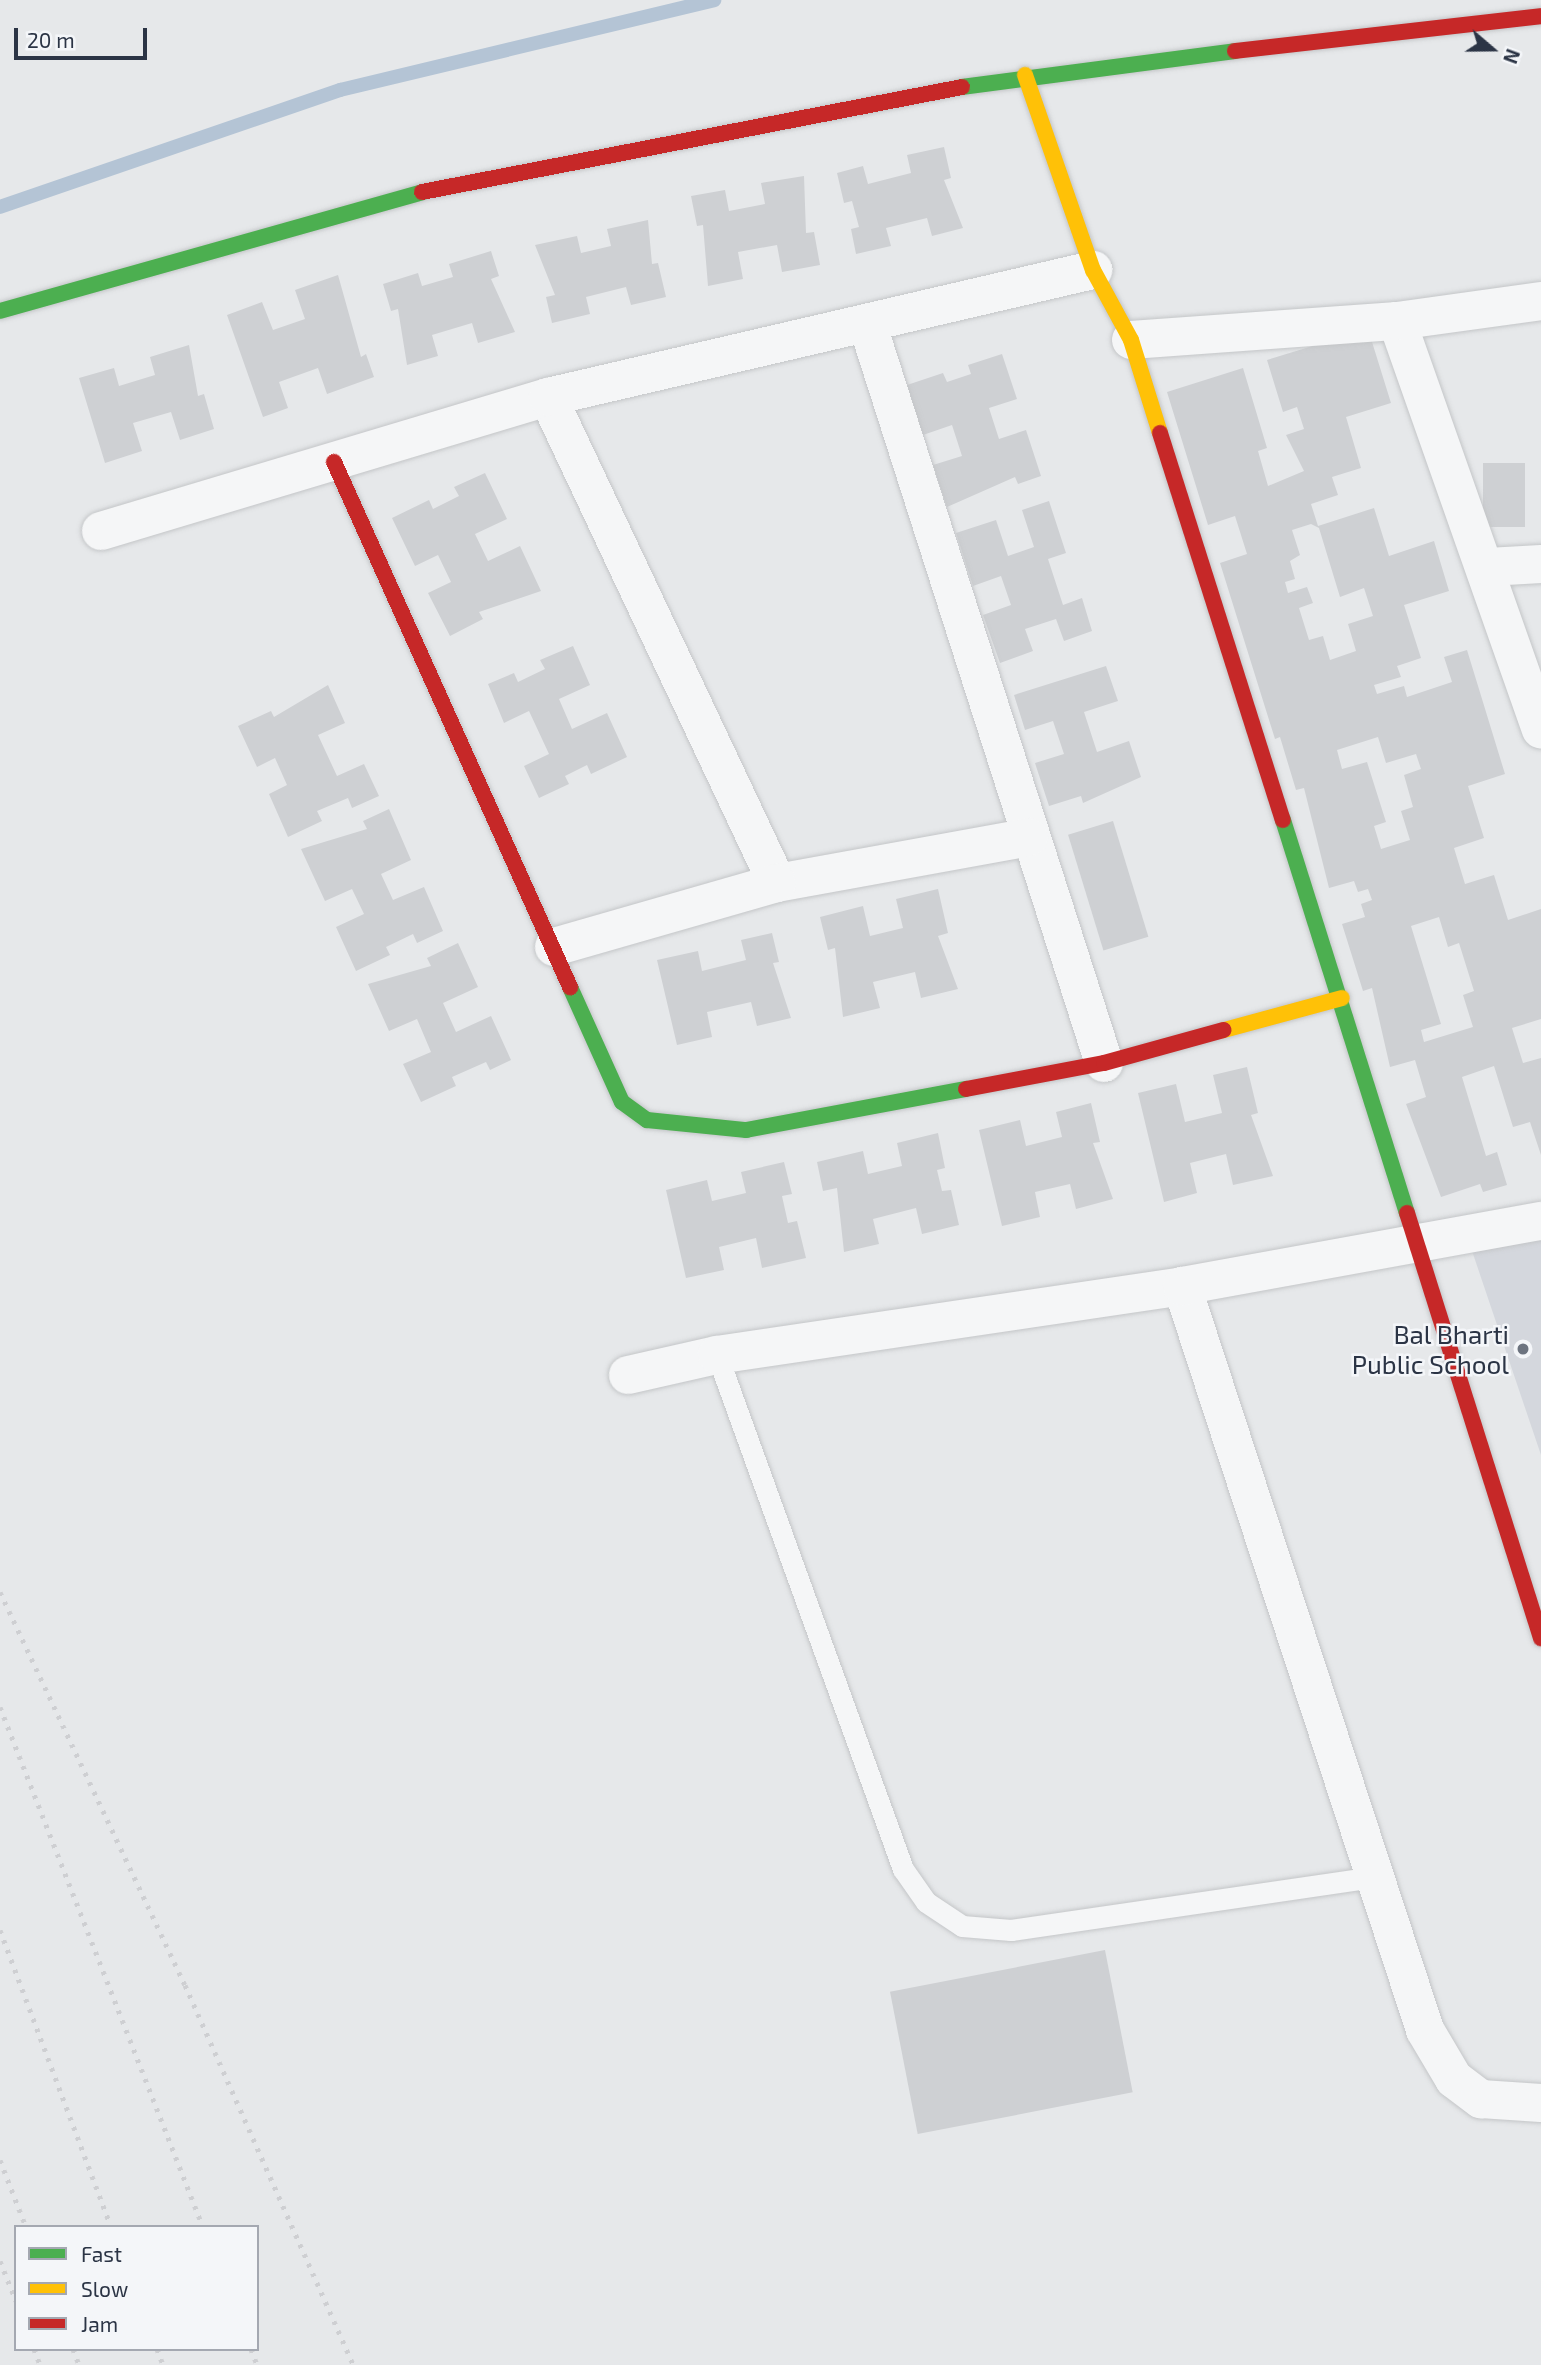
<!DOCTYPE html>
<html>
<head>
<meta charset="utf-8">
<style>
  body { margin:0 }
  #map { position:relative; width:1541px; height:2365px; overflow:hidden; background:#e6e8ea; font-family:"Exo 2",sans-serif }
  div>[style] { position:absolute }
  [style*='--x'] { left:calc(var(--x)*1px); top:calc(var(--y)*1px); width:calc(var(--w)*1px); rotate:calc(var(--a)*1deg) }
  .built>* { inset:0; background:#d4d7dd }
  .stream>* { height:14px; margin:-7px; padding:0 7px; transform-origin:7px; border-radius:7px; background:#b4c4d5 }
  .building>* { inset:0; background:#ced0d3; transform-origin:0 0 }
  .roads { filter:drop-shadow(0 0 2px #c4c6c8) drop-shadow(0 0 2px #c4c6c8) }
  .lane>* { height:21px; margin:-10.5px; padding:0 10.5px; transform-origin:10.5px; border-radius:10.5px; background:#f5f6f7 }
  .street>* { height:38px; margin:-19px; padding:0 19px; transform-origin:19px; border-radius:19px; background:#f5f6f7 }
  .fast>* { height:16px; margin:-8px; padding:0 8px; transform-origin:8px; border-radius:8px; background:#4caf50 }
  .slow>* { height:16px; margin:-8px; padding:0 8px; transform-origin:8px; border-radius:8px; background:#ffc107 }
  .jam>* { height:16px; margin:-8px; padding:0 8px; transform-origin:8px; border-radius:8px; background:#c62828 }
  .rail>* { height:5px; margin-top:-2.5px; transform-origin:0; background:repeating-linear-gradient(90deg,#cecfd2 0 3.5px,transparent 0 10.5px) }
  .dots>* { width:19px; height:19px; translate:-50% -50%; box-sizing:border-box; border:4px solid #f4f6f9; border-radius:50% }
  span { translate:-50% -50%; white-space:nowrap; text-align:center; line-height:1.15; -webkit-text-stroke:5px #f4f6f9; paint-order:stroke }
  .poi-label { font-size:26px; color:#2b3445 }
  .right { translate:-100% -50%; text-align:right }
  .legend { position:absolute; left:14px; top:2225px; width:245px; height:126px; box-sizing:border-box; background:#f4f6f9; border:2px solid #a4a8b1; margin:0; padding:9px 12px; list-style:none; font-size:21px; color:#2b3445 }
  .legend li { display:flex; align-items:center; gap:14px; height:35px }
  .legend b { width:35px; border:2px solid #a4a8b1 }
  .north { position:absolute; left:1457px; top:14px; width:70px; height:70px; -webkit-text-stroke:5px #f4f6f9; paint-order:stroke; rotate:110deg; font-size:19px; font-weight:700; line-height:28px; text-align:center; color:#2b3445 }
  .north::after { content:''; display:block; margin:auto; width:24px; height:32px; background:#2b3445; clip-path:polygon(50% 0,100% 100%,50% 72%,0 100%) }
  .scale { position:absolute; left:14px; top:28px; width:133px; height:32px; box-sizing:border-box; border:4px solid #2b3445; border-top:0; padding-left:9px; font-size:21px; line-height:24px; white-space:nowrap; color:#2b3445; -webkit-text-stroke:5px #f4f6f9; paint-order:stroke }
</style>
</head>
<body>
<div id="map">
  <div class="built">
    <div style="clip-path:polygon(1541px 1241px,1541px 1455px,1469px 1242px)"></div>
  </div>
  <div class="stream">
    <div style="--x:0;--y:207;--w:360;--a:-19"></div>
    <div style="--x:340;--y:90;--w:385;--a:-13.5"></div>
  </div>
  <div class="building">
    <div style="clip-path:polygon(944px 147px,951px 178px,944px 180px,963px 228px,932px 236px,927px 218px,886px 228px,891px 246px,856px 254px,851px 229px,859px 227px,852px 201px,844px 203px,837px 173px,863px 166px,868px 184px,911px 173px,907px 155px)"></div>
    <div style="clip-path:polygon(804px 176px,806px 233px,814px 232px,820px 265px,782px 272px,777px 245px,738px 252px,743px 279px,708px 286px,703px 225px,697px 226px,691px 196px,725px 190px,729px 211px,765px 204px,761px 183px)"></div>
    <div style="clip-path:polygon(648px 220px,652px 264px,658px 263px,666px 297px,631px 305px,626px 287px,586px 297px,590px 314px,552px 323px,546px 297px,555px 295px,535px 245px,577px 236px,581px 253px,611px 246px,607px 229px)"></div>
    <div style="clip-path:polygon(491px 251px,499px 276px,491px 279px,515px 332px,478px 343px,472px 323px,432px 335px,438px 356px,407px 365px,398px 309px,391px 311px,383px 284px,418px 273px,422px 286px,453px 277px,449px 264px)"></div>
    <div style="clip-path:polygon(338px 275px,361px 357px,366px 354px,374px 377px,327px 394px,318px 368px,279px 382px,288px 408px,263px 417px,227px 315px,262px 302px,273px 330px,305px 319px,295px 290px)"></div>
    <div style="clip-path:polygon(evenodd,1368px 329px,1391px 403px,1346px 417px,1361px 468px,1332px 477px,1338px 495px,1311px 504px,1318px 526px,1374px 508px,1389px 556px,1434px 541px,1449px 591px,1404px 605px,1421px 658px,1397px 666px,1401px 677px,1374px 685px,1377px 694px,1404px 686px,1407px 697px,1452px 682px,1444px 657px,1467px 650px,1505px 774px,1468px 786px,1484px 838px,1454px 848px,1465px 884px,1494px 875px,1508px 920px,1541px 909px,1541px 1019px,1512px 1028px,1523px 1063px,1541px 1058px,1541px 1155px,1530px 1122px,1513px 1127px,1494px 1066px,1462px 1077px,1486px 1156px,1497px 1152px,1507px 1185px,1483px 1192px,1480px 1184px,1441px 1197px,1406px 1104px,1426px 1097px,1415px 1060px,1390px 1067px,1372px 988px,1363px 991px,1342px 924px,1365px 917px,1361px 904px,1372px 900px,1368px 889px,1358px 892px,1354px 881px,1329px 888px,1304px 788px,1296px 790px,1280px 737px,1275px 739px,1220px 563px,1247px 554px,1235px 516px,1208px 525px,1167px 392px,1243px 368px,1267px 448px,1258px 451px,1268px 486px,1304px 471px,1286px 435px,1304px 429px,1297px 407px,1283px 412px,1267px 360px,1368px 329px,1311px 524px,1319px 528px,1340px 597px,1364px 588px,1373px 616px,1348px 624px,1356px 651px,1330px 660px,1323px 636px,1309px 640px,1299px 608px,1313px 603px,1307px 587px,1288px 593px,1285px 582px,1295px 579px,1290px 561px,1300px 555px,1292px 530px,1311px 524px,1368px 329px,1378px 737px,1386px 763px,1416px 754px,1421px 769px,1404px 775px,1413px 807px,1401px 811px,1410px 840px,1381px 849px,1374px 826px,1386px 822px,1367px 762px,1342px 769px,1337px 750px,1378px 737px,1368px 329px,1439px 917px,1448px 947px,1459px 943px,1474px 991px,1463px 995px,1473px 1027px,1424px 1042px,1421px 1030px,1441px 1024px,1411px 926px,1439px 917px)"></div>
    <div style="clip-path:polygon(189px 345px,198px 396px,204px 394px,214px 429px,180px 440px,171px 412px,133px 423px,142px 451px,105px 463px,79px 378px,114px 368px,119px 386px,155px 375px,150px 357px)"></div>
    <div style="clip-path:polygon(1002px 354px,1017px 399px,989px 408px,999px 439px,1026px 430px,1041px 476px,1018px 484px,1015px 477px,947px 507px,933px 465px,962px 456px,952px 425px,923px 435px,907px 385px,943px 373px,947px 382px,971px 374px,968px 365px)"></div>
    <div style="left:1483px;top:463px;width:42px;height:64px"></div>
    <div style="clip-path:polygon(485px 473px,507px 519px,475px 534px,488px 561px,520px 546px,541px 591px,479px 612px,483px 619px,450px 636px,428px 593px,451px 582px,438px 555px,415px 566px,392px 518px,429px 500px,433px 509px,459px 496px,454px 487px)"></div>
    <div style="clip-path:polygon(1049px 501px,1066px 553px,1048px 559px,1063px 605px,1082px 598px,1092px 631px,1064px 641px,1056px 619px,1025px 629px,1033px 651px,1000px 663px,983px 615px,1011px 605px,1001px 576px,973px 586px,956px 533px,996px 520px,1008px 556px,1034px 547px,1022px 510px)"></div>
    <div style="clip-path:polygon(573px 646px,590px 685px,559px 699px,572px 729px,607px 713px,627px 757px,591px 774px,587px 765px,565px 776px,569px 784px,539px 798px,524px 766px,549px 754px,529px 711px,504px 723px,488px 684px,514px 673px,518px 682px,545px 669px,540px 660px)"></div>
    <div style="clip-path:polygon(1106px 666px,1118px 701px,1084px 712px,1097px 752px,1129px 741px,1141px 777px,1083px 803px,1081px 796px,1049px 806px,1035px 763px,1064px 754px,1053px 721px,1025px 730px,1014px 695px)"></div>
    <div style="clip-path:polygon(328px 685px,345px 723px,318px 735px,337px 776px,364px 764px,379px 796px,352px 808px,348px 798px,317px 811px,322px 821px,288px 837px,269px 794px,287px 785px,275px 758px,257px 767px,238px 726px,271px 711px,274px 717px)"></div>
    <div style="clip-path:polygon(389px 809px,411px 860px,381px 874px,393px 900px,424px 887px,443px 931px,417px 943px,413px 934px,386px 947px,390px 955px,356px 971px,336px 927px,364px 914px,352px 889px,325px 901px,301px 849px,367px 829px,363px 821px)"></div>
    <div style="left:1113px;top:821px;width:121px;height:47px;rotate:73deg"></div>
    <div style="clip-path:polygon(938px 889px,948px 933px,938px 936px,958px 989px,921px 998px,915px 972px,873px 982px,880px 1008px,843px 1017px,835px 948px,828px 950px,820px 917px,863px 906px,870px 936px,903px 928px,896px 899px)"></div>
    <div style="clip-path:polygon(772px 933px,779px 962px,773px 963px,791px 1018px,757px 1026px,751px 1002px,707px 1012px,712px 1037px,677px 1045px,657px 960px,698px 951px,702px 971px,746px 960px,741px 940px)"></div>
    <div style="clip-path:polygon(458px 943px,478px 987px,443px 1003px,456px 1032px,491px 1016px,511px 1060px,490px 1070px,486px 1062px,452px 1077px,456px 1086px,421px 1102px,403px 1064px,431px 1052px,417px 1019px,389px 1031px,368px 984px,431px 966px,427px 958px)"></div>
    <div style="clip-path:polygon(1247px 1067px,1258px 1113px,1251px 1115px,1273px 1176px,1233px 1185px,1226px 1154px,1190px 1163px,1197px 1193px,1164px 1202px,1138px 1093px,1176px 1084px,1185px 1122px,1222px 1113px,1213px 1075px)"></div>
    <div style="clip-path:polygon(1091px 1103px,1100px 1142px,1093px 1143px,1113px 1199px,1076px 1209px,1070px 1184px,1035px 1192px,1040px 1217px,1002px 1226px,979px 1130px,1020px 1120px,1026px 1146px,1062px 1137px,1056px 1112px)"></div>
    <div style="clip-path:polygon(938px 1133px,945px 1168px,937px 1170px,942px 1191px,951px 1190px,959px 1225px,922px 1234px,916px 1208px,873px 1219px,879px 1244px,844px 1252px,837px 1188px,823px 1191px,817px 1162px,863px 1151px,868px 1174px,902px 1166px,897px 1143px)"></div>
    <div style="clip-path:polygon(784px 1162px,792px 1194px,782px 1196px,788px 1223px,797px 1221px,806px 1258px,762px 1268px,756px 1238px,719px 1247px,724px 1270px,686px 1278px,666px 1190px,707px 1180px,712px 1201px,746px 1193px,741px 1172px)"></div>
    <div style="left:1105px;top:1950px;width:145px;height:219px;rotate:79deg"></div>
  </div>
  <div class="roads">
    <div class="lane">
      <div style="--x:717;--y:1355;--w:547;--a:70.11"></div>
      <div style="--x:903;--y:1869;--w:40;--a:55.1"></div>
      <div style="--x:926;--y:1902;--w:43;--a:33.7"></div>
      <div style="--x:962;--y:1926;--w:49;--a:4.7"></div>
      <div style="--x:1011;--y:1930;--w:369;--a:-8.3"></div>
    </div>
    <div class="street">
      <div style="--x:1397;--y:321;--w:433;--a:70.6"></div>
      <div style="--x:867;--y:323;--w:777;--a:72.24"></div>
      <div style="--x:1131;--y:340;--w:267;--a:-4.1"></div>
      <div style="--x:1397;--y:321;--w:145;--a:-7.9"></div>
      <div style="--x:548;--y:397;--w:537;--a:64.77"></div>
      <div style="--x:777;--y:883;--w:256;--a:-10.3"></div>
      <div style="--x:101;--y:531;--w:467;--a:-16.7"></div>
      <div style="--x:548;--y:397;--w:560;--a:-13.12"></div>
      <div style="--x:1488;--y:567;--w:53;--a:-3.2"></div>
      <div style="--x:554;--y:947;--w:232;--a:-16"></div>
      <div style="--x:1182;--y:1286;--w:783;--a:71.91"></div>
      <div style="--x:1425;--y:2030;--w:57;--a:59.4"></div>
      <div style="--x:1454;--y:2079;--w:34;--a:37"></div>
      <div style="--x:1481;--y:2099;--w:60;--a:3.8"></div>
      <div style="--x:628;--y:1375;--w:91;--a:-12.7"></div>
      <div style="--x:717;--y:1355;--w:470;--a:-8.4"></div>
      <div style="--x:1182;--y:1286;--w:365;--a:-10.3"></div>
    </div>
    <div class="fast">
      <div style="--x:962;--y:87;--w:275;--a:-7.5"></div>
      <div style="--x:0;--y:311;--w:438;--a:-15.7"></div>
      <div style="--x:1283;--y:820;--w:412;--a:72.5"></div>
      <div style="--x:570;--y:987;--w:126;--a:65.7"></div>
      <div style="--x:622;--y:1102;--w:31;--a:36"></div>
      <div style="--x:647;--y:1120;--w:100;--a:5.8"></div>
      <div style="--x:746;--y:1130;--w:224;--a:-10.6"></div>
    </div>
    <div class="slow">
      <div style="--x:1025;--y:75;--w:207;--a:70.8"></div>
      <div style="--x:1093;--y:270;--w:80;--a:61.5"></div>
      <div style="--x:1131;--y:340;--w:97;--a:72.7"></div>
      <div style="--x:1224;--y:1030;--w:122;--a:-15.2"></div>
    </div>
    <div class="jam">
      <div style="--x:1235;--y:51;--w:308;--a:-6.5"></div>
      <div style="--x:422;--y:192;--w:550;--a:-11"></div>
      <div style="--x:1160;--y:433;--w:406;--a:72.4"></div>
      <div style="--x:334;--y:462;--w:576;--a:65.79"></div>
      <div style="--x:966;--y:1089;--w:140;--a:-10.7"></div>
      <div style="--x:1104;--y:1063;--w:124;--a:-15.4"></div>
      <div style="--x:1407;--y:1213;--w:446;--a:72.5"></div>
    </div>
  </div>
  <div class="rail">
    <div style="--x:0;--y:1592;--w:434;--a:64.8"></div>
    <div style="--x:185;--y:1985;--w:415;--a:66.1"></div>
    <div style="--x:0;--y:1707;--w:558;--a:68.68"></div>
    <div style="--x:0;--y:1930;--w:317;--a:69.5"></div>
    <div style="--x:0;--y:2160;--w:72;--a:68.8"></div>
    <div style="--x:0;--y:2261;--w:43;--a:68.2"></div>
    <div style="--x:34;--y:2349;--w:17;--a:69"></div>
    <div style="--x:73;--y:2349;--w:17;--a:69"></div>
    <div style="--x:157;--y:2349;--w:17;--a:69"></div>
    <div style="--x:251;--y:2349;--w:17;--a:69"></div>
  </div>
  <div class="dots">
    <div style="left:1523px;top:1349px;background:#6c737f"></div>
  </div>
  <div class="poi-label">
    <span class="right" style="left:1509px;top:1349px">Bal Bharti<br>Public School</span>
  </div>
  <ul class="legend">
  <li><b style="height:9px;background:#4caf50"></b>Fast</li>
  <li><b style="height:9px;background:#ffc107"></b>Slow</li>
  <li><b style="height:9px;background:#c62828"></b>Jam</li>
  </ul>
  <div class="north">N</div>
  <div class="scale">20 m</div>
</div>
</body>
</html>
